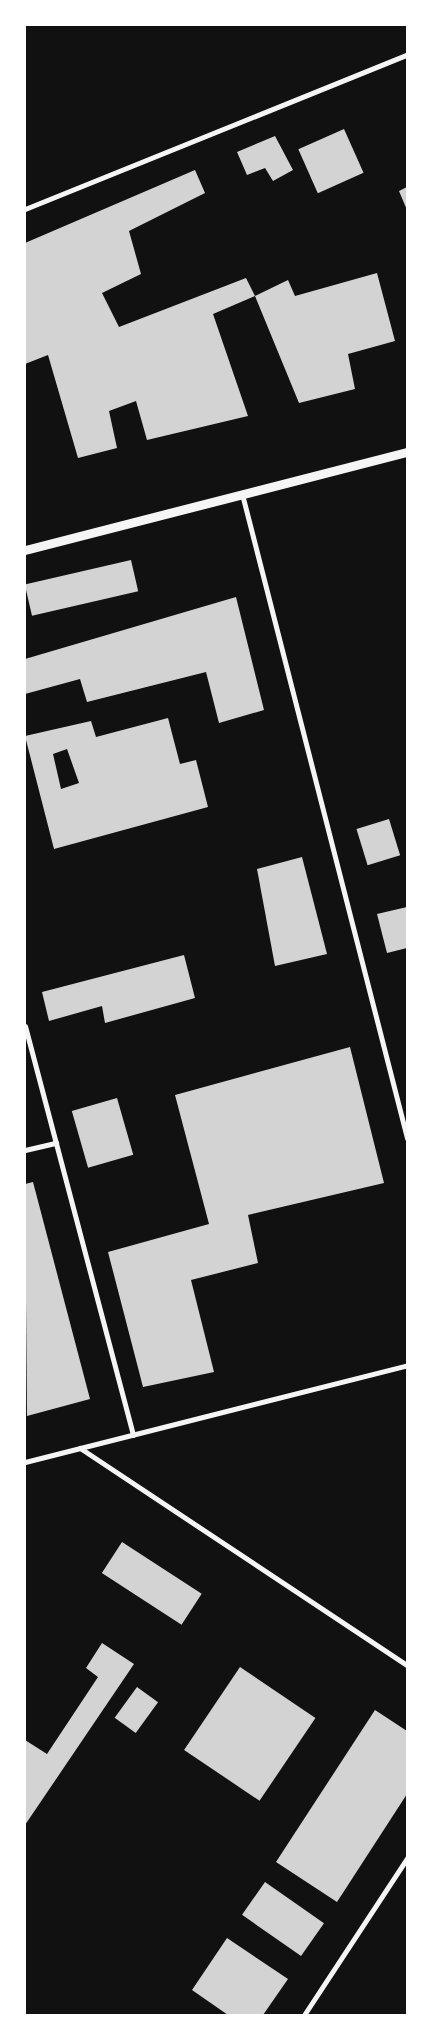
<!DOCTYPE html>
<html>
<head>
<meta charset="utf-8">
<style>
  body { margin:0 }
  #map { position:relative; width:432px; height:2040px; overflow:hidden; background:#111; font-family:Lora,serif }
  div>[style] { position:absolute }
  [style*='--x'] { left:calc(var(--x)*1px); top:calc(var(--y)*1px); width:calc(var(--w)*1px); rotate:calc(var(--a)*1deg) }
  .building>* { inset:0; background:#d3d3d3; transform-origin:0 0 }
  .minor>* { height:5px; margin:-2.5px; padding:0 2.5px; transform-origin:2.5px; border-radius:2.5px; background:#f5f5f5 }
  .tertiary>* { height:9px; margin:-4.5px; padding:0 4.5px; transform-origin:4.5px; border-radius:4.5px; background:#f5f5f5 }
  span { translate:-50% -50%; white-space:nowrap; text-align:center; line-height:1.15; -webkit-text-stroke:4px #fff; paint-order:stroke }
  .frame { position:absolute; inset:0; border:26px solid #fff; pointer-events:none }
</style>
</head>
<body>
<div id="map">
  <div class="building">
    <div style="left:344px;top:129px;width:48px;height:50px;rotate:66deg"></div>
    <div style="clip-path:polygon(275px 136px,293px 170px,273px 181px,265px 168px,247px 175px,237px 152px)"></div>
    <div style="clip-path:polygon(195px 170px,205px 193px,129px 231px,141px 274px,102px 293px,119px 327px,246px 278px,255px 296px,213px 314px,248px 416px,147px 440px,136px 401px,109px 411px,117px 448px,78px 458px,48px 355px,25px 364px,25px 243px)"></div>
    <div style="clip-path:polygon(407px 187px,407px 210px,399px 191px)"></div>
    <div style="clip-path:polygon(377px 273px,395px 341px,348px 354px,355px 389px,299px 403px,255px 296px,288px 280px,295px 296px)"></div>
    <div style="left:131px;top:560px;width:32px;height:109px;rotate:77deg"></div>
    <div style="clip-path:polygon(236px 597px,264px 710px,219px 723px,206px 672px,87px 702px,80px 679px,25px 694px,25px 659px)"></div>
    <div style="clip-path:polygon(evenodd,168px 718px,180px 764px,196px 760px,208px 807px,54px 849px,25px 736px,91px 721px,96px 737px,168px 718px,67px 749px,79px 783px,61px 789px,53px 754px,67px 749px)"></div>
    <div style="left:389px;top:819px;width:38px;height:34px;rotate:73deg"></div>
    <div style="clip-path:polygon(302px 857px,327px 954px,275px 966px,257px 869px)"></div>
    <div style="clip-path:polygon(407px 907px,407px 948px,387px 953px,377px 914px)"></div>
    <div style="clip-path:polygon(184px 955px,195px 998px,105px 1023px,102px 1006px,49px 1021px,42px 992px)"></div>
    <div style="clip-path:polygon(350px 1047px,384px 1183px,248px 1215px,258px 1263px,191px 1280px,214px 1372px,143px 1387px,108px 1252px,209px 1224px,175px 1095px)"></div>
    <div style="left:117px;top:1098px;width:59px;height:47px;rotate:74deg"></div>
    <div style="clip-path:polygon(33px 1182px,90px 1399px,27px 1416px,25px 1184px)"></div>
    <div style="left:122px;top:1542px;width:95px;height:37px;rotate:33deg"></div>
    <div style="clip-path:polygon(102px 1643px,134px 1664px,25px 1825px,25px 1740px,47px 1754px,98px 1677px,86px 1668px)"></div>
    <div style="left:240px;top:1667px;width:91px;height:100px;rotate:34deg"></div>
    <div style="left:137px;top:1687px;width:26px;height:38px;rotate:36deg"></div>
    <div style="clip-path:polygon(375px 1710px,407px 1731px,407px 1794px,337px 1902px,276px 1862px)"></div>
    <div style="left:265px;top:1882px;width:72px;height:40px;rotate:35deg"></div>
    <div style="clip-path:polygon(227px 1938px,288px 1979px,263px 2015px,228px 2015px,192px 1990px)"></div>
  </div>
  <div class="minor">
    <div style="--x:25;--y:209;--w:412;--a:-22"></div>
    <div style="--x:242;--y:494;--w:665;--a:75.63"></div>
    <div style="--x:25;--y:1026;--w:423;--a:75.2"></div>
    <div style="--x:25;--y:1150;--w:32;--a:-13"></div>
    <div style="--x:80;--y:1448;--w:392;--a:33.6"></div>
    <div style="--x:25;--y:1462;--w:394;--a:-14.2"></div>
    <div style="--x:304;--y:2015;--w:188;--a:-56.7"></div>
  </div>
  <div class="tertiary">
    <div style="--x:25;--y:550;--w:394;--a:-14.4"></div>
  </div>
  <div class="frame"></div>
</div>
</body>
</html>
